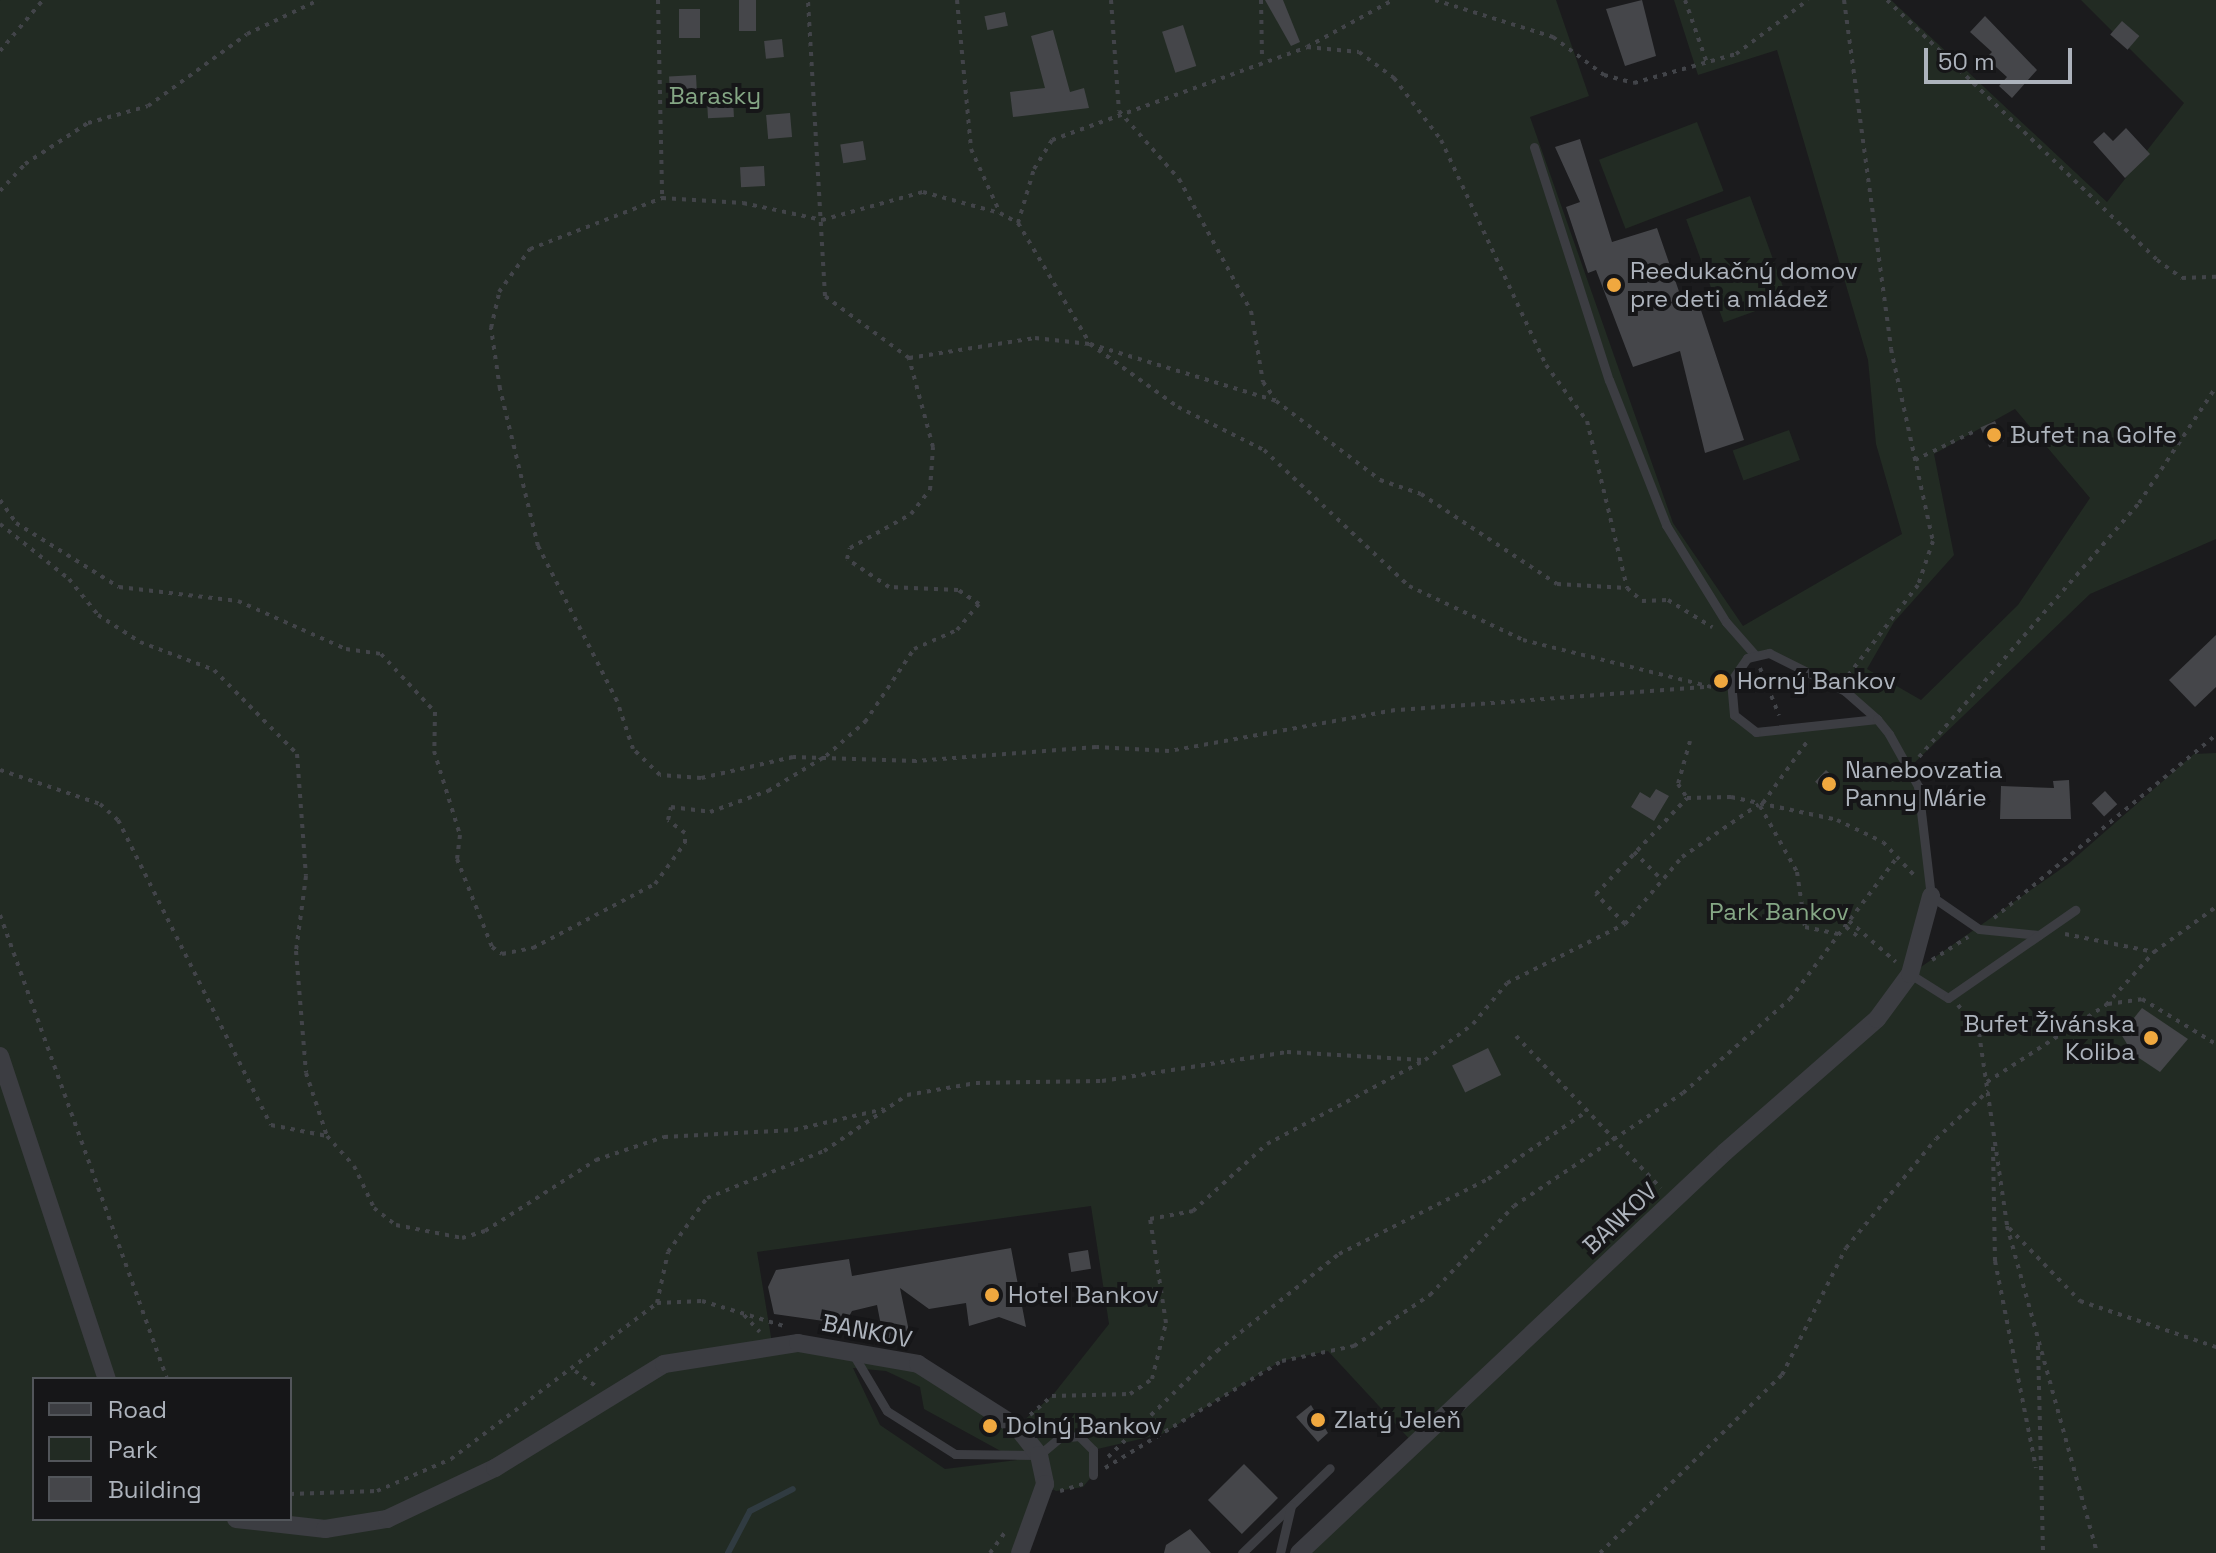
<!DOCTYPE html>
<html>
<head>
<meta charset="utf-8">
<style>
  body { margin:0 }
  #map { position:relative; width:2216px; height:1553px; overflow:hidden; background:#1b1b1d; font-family:"Space Grotesk",sans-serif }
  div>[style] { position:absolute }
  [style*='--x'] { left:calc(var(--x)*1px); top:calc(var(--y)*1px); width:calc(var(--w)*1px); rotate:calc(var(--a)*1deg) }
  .green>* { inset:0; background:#222b23; transform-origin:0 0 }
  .stream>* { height:6px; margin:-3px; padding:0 3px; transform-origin:3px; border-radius:3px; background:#303b41 }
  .building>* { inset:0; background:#45464a; transform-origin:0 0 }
  .path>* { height:4px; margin-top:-2px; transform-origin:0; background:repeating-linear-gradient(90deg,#424449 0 4px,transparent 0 10px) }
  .service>* { height:9px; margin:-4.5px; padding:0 4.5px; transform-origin:4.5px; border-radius:4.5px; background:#3c3d42 }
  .minor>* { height:18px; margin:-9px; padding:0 9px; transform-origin:9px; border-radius:9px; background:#3c3d42 }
  .dots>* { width:22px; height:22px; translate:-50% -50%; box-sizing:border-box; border:4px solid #161618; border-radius:50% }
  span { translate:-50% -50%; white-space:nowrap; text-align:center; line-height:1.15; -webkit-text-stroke:8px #161618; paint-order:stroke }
  .park-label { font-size:24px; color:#85a785 }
  .poi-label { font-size:24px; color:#adb3bc }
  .left { translate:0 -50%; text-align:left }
  .right { translate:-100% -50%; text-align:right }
  .street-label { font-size:24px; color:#adb3bc }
  .legend { position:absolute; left:32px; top:1377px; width:260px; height:144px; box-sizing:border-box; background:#161618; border:2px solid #52555a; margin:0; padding:10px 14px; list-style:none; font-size:24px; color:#adb3bc }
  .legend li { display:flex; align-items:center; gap:16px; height:40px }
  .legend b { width:40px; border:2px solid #52555a }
  .scale { position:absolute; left:1924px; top:48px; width:148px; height:36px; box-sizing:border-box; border:4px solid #adb3bc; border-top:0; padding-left:10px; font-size:24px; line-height:28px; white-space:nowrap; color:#adb3bc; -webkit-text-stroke:6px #161618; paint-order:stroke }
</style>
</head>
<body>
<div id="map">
  <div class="green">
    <div style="clip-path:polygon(evenodd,0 0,1556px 0,1589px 96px,1530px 117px,1673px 523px,1743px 626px,1902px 534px,1876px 444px,1868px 360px,1777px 50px,1698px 75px,1674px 0,1891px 0,2107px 202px,2184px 103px,2081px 0,2216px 0,2216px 539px,2090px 594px,1909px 768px,1925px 805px,1932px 873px,1911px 974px,2068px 864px,2194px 754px,2216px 753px,2216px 1553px,1299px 1553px,1415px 1445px,1328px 1351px,1281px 1361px,1162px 1434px,1093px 1450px,1093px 1475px,1083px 1487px,1056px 1491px,1045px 1485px,1020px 1553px,0 1553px,0 0,2015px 409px,2090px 498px,2018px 605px,1921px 700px,1867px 669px,1894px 622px,1954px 555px,1934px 454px,2015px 409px,0 0,1761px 653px,1845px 691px,1876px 718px,1747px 729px,1731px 706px,1735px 671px,1761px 653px,0 0,1091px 1206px,1109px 1324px,1052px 1396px,1016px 1427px,893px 1356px,772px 1343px,757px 1252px,1091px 1206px,0 0,853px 1368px,886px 1371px,920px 1387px,924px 1409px,1017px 1460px,945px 1469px,880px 1425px,853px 1368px,0 0,34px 1379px,290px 1379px,290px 1519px,34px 1519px,34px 1379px)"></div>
    <div style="left:1697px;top:122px;width:74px;height:105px;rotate:69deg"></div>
    <div style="left:1750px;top:196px;width:110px;height:68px;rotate:70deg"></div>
    <div style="left:1789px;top:430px;width:32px;height:60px;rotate:70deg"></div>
  </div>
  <div class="stream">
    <div style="--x:728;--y:1553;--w:47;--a:-62.4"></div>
    <div style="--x:750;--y:1511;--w:48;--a:-27.1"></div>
  </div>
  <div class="building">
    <div style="left:739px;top:0;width:17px;height:31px"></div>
    <div style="clip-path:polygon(1265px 0,1283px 0,1300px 42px,1291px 46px)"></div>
    <div style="clip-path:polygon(1642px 0,1656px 56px,1625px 66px,1606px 9px)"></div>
    <div style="left:679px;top:9px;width:21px;height:29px"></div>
    <div style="left:1005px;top:12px;width:14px;height:21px;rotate:78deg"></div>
    <div style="clip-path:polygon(1985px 16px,2037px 70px,2012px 98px,1999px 86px,2007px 77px,1986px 58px,1992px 52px,1970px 32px)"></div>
    <div style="left:2122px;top:21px;width:23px;height:18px;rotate:41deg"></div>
    <div style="left:1183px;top:25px;width:43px;height:22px;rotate:72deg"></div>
    <div style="clip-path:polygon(1053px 30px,1070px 92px,1084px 88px,1089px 108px,1013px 117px,1010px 92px,1045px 88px,1031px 36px)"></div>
    <div style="left:782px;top:39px;width:18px;height:18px;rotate:84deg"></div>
    <div style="left:696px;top:75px;width:20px;height:27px;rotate:87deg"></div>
    <div style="left:733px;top:99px;width:18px;height:26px;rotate:87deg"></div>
    <div style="left:790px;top:113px;width:24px;height:24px;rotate:85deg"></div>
    <div style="clip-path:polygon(2126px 128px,2150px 154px,2125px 178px,2093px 142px,2104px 132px,2113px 141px)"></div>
    <div style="clip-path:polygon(1580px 139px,1612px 242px,1657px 228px,1683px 303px,1697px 298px,1744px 440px,1705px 453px,1680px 351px,1633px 367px,1596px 270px,1588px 273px,1566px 207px,1580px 202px,1555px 147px)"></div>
    <div style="left:863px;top:141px;width:19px;height:23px;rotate:81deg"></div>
    <div style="left:764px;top:166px;width:20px;height:24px;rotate:87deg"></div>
    <div style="left:1995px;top:421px;width:22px;height:16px;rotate:66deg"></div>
    <div style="clip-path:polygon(2216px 635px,2216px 687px,2195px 707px,2169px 680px)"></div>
    <div style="left:1826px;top:770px;width:19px;height:16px;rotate:43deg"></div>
    <div style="clip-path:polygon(2069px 780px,2071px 819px,2000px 819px,2001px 786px,2054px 788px,2053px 781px)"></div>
    <div style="clip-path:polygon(1656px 789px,1669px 796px,1654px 821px,1631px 807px,1640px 792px,1650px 798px)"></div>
    <div style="left:2105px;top:791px;width:18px;height:18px;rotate:47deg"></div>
    <div style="clip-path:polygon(2142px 1008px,2188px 1039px,2160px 1072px,2133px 1054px,2121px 1034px)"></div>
    <div style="left:1488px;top:1048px;width:30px;height:40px;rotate:64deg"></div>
    <div style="clip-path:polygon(1011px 1248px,1026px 1327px,999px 1317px,969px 1326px,966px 1303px,929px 1309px,900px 1288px,910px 1336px,884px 1341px,877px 1305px,852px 1311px,845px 1324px,774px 1314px,768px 1287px,776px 1270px,849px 1259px,852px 1276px)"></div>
    <div style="left:1088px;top:1250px;width:19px;height:20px;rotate:81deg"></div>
    <div style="clip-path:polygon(1311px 1405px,1328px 1433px,1318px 1442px,1296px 1417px)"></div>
    <div style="left:1244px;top:1464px;width:48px;height:51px;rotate:45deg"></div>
    <div style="clip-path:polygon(1190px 1529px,1211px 1553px,1164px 1553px,1166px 1545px)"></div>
  </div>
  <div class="path">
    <div style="--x:658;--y:0;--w:198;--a:88.8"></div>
    <div style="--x:957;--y:0;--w:150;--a:84.6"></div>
    <div style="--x:971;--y:149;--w:70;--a:65.6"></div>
    <div style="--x:1111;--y:0;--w:111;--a:85.9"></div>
    <div style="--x:1119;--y:111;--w:91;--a:48.6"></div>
    <div style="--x:1179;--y:179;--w:150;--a:61.4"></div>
    <div style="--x:1251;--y:311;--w:72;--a:80.4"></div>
    <div style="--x:1263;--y:382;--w:21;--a:55"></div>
    <div style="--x:1261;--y:0;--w:58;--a:89"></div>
    <div style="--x:1435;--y:0;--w:124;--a:17.4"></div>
    <div style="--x:1553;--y:37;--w:64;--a:36.7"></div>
    <div style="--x:1604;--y:75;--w:31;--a:15"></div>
    <div style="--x:1634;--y:83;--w:106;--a:-15.9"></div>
    <div style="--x:1736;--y:54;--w:90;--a:-36.9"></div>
    <div style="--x:1685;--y:0;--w:67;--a:70.8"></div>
    <div style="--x:1844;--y:0;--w:352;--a:82.3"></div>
    <div style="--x:1891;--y:349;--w:197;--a:77.7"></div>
    <div style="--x:1933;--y:541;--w:46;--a:108.8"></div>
    <div style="--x:1918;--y:585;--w:116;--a:127.7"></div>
    <div style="--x:1887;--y:0;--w:375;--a:43.9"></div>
    <div style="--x:2157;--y:260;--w:31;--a:36"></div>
    <div style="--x:2182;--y:278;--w:34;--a:-2"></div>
    <div style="--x:1307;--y:47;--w:52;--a:5.5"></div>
    <div style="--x:1359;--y:52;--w:44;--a:36.6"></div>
    <div style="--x:1394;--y:78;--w:78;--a:52.8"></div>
    <div style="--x:1441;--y:140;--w:248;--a:65"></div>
    <div style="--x:1546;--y:365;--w:69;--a:53.8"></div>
    <div style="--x:1587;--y:421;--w:172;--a:76.5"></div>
    <div style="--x:1627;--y:588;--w:20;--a:41"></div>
    <div style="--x:1642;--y:601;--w:26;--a:-2"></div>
    <div style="--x:1668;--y:600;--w:52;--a:31.5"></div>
    <div style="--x:0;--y:51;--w:67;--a:-49.9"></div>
    <div style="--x:0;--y:191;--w:37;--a:-47"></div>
    <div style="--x:25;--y:164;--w:75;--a:-33.1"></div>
    <div style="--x:88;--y:123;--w:62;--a:-15.8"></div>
    <div style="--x:148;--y:106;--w:122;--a:-36"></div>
    <div style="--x:247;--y:34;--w:80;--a:-25.3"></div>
    <div style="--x:1018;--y:223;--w:56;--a:-73.5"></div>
    <div style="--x:1034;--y:169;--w:34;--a:-58"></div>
    <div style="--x:1052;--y:140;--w:271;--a:-20"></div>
    <div style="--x:1307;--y:47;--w:98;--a:-28.7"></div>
    <div style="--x:909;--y:358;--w:128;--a:-9"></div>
    <div style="--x:1035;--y:338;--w:55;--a:6.2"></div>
    <div style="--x:1090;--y:344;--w:195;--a:17"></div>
    <div style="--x:1276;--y:401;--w:131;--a:37.2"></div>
    <div style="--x:1380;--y:480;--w:43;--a:18.9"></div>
    <div style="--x:1421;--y:494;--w:163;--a:33.5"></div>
    <div style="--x:1557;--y:584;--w:70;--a:3.3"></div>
    <div style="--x:1915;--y:460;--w:69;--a:-25.8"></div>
    <div style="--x:0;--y:500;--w:28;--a:55"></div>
    <div style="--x:16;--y:523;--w:121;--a:31.9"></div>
    <div style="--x:119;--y:587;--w:120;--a:6.7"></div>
    <div style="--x:238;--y:601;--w:118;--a:24"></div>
    <div style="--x:346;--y:649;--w:35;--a:8"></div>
    <div style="--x:381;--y:654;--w:79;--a:47"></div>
    <div style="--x:435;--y:712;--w:39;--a:91"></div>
    <div style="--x:434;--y:751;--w:88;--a:72.8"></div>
    <div style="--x:460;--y:835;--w:24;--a:97"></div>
    <div style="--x:457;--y:859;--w:95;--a:68.3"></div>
    <div style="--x:492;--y:947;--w:12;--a:35"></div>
    <div style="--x:502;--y:954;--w:32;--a:-11"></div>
    <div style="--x:533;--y:948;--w:138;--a:-27.7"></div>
    <div style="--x:655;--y:884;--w:51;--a:-53.8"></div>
    <div style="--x:685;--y:843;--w:10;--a:-90"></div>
    <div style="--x:685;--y:833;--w:21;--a:-143"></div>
    <div style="--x:668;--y:820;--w:13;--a:-77"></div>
    <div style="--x:671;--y:807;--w:39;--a:7"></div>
    <div style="--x:710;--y:812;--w:62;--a:-19.9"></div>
    <div style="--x:768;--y:791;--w:68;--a:-31.1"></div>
    <div style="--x:826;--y:756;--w:52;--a:-41.1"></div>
    <div style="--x:865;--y:722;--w:88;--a:-56.1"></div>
    <div style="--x:914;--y:649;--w:47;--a:-23.8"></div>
    <div style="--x:957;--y:630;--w:34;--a:-50"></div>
    <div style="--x:979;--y:604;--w:25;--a:-146"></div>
    <div style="--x:958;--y:590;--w:69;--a:-177.5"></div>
    <div style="--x:889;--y:587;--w:50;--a:-146.3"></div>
    <div style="--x:847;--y:559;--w:11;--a:-75"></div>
    <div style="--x:850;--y:548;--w:70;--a:-29.1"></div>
    <div style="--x:911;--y:514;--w:31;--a:-52"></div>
    <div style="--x:930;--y:490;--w:43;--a:-86"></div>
    <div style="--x:933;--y:447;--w:92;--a:-105.1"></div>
    <div style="--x:909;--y:358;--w:104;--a:-143.6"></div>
    <div style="--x:825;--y:296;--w:296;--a:-93.3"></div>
    <div style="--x:0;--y:524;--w:88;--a:38.6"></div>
    <div style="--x:69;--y:579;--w:46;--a:51.1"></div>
    <div style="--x:98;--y:615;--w:50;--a:32.7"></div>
    <div style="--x:140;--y:642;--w:79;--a:20.7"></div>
    <div style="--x:214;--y:670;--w:118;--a:45.3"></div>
    <div style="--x:297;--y:754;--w:122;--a:85.8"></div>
    <div style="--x:306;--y:876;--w:76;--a:97.6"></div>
    <div style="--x:296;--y:951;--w:122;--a:85.3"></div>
    <div style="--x:306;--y:1073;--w:66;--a:71.6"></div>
    <div style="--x:327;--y:1136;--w:40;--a:48"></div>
    <div style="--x:354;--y:1166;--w:47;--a:64.5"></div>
    <div style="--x:374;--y:1208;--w:28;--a:38"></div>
    <div style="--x:396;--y:1225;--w:67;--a:11.1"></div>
    <div style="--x:462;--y:1238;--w:24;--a:-17"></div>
    <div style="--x:485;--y:1231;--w:132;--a:-32.6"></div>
    <div style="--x:596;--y:1160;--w:72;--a:-18.7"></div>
    <div style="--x:664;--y:1137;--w:130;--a:-3.1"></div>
    <div style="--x:794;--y:1130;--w:92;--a:-13.1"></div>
    <div style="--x:1760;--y:668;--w:51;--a:68"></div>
    <div style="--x:1704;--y:687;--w:310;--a:175.7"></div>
    <div style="--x:1395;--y:710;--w:230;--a:169.7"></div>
    <div style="--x:1169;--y:751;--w:73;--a:-176.9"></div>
    <div style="--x:1096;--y:747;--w:181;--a:175.6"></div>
    <div style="--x:916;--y:761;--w:123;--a:-178.1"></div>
    <div style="--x:793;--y:757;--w:94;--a:167.1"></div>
    <div style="--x:701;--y:778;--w:41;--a:-175.8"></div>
    <div style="--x:660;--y:775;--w:37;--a:-136"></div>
    <div style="--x:633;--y:749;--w:51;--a:-108.4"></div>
    <div style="--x:617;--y:701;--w:174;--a:-117"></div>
    <div style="--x:538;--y:546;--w:162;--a:-103.6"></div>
    <div style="--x:500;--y:389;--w:62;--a:-98.4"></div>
    <div style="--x:491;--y:328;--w:37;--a:-77"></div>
    <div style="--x:499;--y:292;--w:53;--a:-54.2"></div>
    <div style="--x:530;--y:249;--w:142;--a:-21.1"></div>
    <div style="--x:662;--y:198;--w:81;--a:3.5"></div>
    <div style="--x:743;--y:203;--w:81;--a:12.1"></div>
    <div style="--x:822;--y:220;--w:105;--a:-15.5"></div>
    <div style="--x:923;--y:192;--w:80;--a:15.3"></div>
    <div style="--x:1000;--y:213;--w:21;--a:29"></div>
    <div style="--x:1018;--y:223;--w:141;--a:59.2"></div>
    <div style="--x:1090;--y:344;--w:108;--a:35.6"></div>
    <div style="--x:1178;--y:407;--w:96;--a:26.6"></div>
    <div style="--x:1264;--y:450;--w:199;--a:43.2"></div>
    <div style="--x:1409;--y:586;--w:126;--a:25.3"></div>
    <div style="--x:1523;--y:640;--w:202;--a:14"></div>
    <div style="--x:1690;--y:741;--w:45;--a:105.6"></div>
    <div style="--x:1678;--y:784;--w:17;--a:57"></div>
    <div style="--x:1687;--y:798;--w:44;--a:-1.3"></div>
    <div style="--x:1731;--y:797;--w:108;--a:12.2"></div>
    <div style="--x:1837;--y:820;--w:51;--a:25.6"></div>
    <div style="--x:1883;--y:842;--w:45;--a:46.8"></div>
    <div style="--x:1919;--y:757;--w:336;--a:-49.1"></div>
    <div style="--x:2139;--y:503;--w:139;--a:-56.4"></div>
    <div style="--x:0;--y:770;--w:106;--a:18.8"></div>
    <div style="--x:100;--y:804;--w:24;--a:42"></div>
    <div style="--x:118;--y:820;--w:341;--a:63.4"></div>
    <div style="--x:271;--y:1125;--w:57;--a:11.1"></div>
    <div style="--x:1763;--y:803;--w:79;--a:-54.3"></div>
    <div style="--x:1760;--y:806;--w:76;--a:60.7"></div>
    <div style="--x:1797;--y:872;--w:56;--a:81.7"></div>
    <div style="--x:1805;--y:927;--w:35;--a:12"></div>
    <div style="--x:1634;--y:852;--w:37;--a:45"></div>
    <div style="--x:0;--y:915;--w:493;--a:70.2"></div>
    <div style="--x:1994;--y:918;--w:288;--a:-39.5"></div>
    <div style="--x:1849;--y:921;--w:62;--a:41.1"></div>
    <div style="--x:1625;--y:924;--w:42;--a:-134"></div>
    <div style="--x:1596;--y:894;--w:132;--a:-46.5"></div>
    <div style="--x:1846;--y:927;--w:14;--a:39"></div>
    <div style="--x:2065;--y:934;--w:91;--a:11.4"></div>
    <div style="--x:1932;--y:960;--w:43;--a:-32.6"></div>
    <div style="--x:2108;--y:1004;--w:34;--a:-8"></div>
    <div style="--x:2142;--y:999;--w:87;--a:31.3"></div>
    <div style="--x:1958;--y:1005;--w:35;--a:53"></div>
    <div style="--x:1979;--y:1033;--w:195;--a:81.7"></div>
    <div style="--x:2007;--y:1226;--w:339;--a:74.6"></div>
    <div style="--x:1516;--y:1036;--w:210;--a:46.4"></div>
    <div style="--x:1987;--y:1082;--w:142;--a:-32.9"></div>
    <div style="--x:2106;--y:1005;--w:72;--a:-47.8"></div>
    <div style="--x:2154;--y:952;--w:77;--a:-36"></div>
    <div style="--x:1993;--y:1147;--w:114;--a:89"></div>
    <div style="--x:1995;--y:1261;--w:211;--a:78.8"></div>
    <div style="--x:2009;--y:1228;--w:102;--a:45.8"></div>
    <div style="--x:2080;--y:1301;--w:144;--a:18.7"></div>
    <div style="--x:657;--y:1303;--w:52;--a:-77.8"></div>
    <div style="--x:668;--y:1252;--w:67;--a:-54.2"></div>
    <div style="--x:707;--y:1198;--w:126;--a:-21.9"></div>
    <div style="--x:824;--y:1151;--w:100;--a:-34"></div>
    <div style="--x:907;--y:1095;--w:70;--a:-9.9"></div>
    <div style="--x:976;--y:1083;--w:126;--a:-0.9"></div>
    <div style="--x:1102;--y:1081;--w:187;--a:-8.9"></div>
    <div style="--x:1287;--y:1052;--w:136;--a:3.4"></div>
    <div style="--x:744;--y:1315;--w:23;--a:47"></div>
    <div style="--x:2038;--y:1346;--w:207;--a:88.6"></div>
    <div style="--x:575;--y:1371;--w:26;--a:36"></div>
    <div style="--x:1030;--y:1415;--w:29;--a:-41"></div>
    <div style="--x:1052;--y:1396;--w:78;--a:-1.5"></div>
    <div style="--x:1130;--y:1394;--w:27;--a:-34"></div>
    <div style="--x:1152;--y:1379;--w:58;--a:-76"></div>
    <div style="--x:1166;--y:1323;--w:105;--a:-98.7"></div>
    <div style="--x:1150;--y:1219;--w:44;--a:-10.5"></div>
    <div style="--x:1193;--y:1211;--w:100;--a:-42.2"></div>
    <div style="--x:1267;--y:1144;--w:179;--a:-28"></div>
    <div style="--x:1425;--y:1060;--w:60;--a:-36.9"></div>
    <div style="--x:1473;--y:1024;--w:53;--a:-50.3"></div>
    <div style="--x:1507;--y:983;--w:132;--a:-26.6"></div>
    <div style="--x:1625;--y:924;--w:88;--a:-49.6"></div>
    <div style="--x:1682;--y:857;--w:93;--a:-34.5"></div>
    <div style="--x:1108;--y:1457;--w:152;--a:-44.2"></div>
    <div style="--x:1217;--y:1351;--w:156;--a:-38.5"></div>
    <div style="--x:1339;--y:1254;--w:167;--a:-26.7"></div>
    <div style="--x:1488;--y:1179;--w:119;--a:-34.4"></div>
    <div style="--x:1105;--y:1468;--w:207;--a:-31.2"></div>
    <div style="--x:1282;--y:1361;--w:74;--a:-11.8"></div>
    <div style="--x:1354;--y:1346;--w:92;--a:-33.9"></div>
    <div style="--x:1430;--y:1295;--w:122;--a:-46.7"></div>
    <div style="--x:1514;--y:1206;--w:203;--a:-33.8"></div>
    <div style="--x:1683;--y:1093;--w:142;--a:-41.3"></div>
    <div style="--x:1790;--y:999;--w:179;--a:-52.9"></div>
    <div style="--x:1060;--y:1491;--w:27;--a:-17"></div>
    <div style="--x:290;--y:1494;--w:87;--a:-2"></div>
    <div style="--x:377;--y:1491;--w:81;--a:-23.4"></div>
    <div style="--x:451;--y:1459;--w:258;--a:-37.1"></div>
    <div style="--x:657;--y:1303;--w:45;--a:-2.5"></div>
    <div style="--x:702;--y:1301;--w:86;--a:17"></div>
    <div style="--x:990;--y:1553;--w:29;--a:-54"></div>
    <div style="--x:1600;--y:1553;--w:255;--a:-44.4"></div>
    <div style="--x:1782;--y:1375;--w:142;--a:-63.3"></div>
    <div style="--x:1846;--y:1248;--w:141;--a:-50.5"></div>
    <div style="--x:1936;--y:1139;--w:71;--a:-42.7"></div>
  </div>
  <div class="service">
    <div style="--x:1534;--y:147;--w:245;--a:72.2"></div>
    <div style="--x:1609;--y:380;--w:156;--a:68.5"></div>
    <div style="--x:1666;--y:525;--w:114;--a:58.3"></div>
    <div style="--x:1726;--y:622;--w:44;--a:48.7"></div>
    <div style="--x:1877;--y:719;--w:122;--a:173.9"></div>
    <div style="--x:1756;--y:732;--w:28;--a:-142"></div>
    <div style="--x:1734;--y:715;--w:34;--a:-95"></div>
    <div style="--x:1731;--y:681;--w:28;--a:-55"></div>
    <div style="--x:1747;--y:658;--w:23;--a:-13"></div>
    <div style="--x:1769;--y:653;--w:85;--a:26.6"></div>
    <div style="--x:1845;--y:691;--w:43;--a:41.2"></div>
    <div style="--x:1877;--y:719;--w:19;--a:51"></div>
    <div style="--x:1889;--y:734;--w:60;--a:60.9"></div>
    <div style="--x:1918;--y:786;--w:111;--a:83.3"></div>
    <div style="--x:1931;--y:896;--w:58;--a:34.5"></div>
    <div style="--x:1979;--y:929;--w:60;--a:5.7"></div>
    <div style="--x:1910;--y:974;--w:45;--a:32.3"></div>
    <div style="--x:1948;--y:998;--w:155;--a:-34.7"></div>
    <div style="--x:853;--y:1354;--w:66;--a:59.2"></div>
    <div style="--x:887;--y:1411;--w:80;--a:32.3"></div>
    <div style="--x:955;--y:1454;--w:84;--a:0.7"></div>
    <div style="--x:1039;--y:1455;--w:26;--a:-40"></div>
    <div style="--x:1059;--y:1438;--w:20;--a:-6"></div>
    <div style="--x:1079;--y:1436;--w:20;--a:45"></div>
    <div style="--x:1093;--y:1450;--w:25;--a:90"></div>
    <div style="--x:1242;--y:1553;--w:122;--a:-44"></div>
    <div style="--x:1280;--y:1553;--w:48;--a:-76.8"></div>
  </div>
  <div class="minor">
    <div style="--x:0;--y:1056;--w:340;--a:71.7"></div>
    <div style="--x:236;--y:1519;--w:90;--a:6.4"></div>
    <div style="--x:325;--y:1529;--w:63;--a:-9.2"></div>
    <div style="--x:387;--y:1519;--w:119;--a:-25.3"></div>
    <div style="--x:495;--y:1468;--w:198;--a:-31.6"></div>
    <div style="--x:664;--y:1364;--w:136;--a:-8.9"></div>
    <div style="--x:798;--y:1343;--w:122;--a:9.9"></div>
    <div style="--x:918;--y:1364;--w:117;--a:32.5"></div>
    <div style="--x:1017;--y:1427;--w:36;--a:52"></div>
    <div style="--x:1039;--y:1455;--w:30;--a:78"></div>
    <div style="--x:1045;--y:1484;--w:73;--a:109.9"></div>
    <div style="--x:1299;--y:1553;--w:585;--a:-43.27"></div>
    <div style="--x:1725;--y:1152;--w:202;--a:-41.2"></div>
    <div style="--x:1877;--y:1019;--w:56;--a:-53.7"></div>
    <div style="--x:1910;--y:974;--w:81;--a:-74.9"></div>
  </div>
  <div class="dots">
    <div style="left:1614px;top:285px;background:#f0a83f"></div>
    <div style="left:1994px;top:435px;background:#f0a83f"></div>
    <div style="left:1721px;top:681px;background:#f0a83f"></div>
    <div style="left:1829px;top:784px;background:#f0a83f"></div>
    <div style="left:2151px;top:1038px;background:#f0a83f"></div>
    <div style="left:992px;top:1295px;background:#f0a83f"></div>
    <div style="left:1318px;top:1420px;background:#f0a83f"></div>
    <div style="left:990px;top:1426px;background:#f0a83f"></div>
  </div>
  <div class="park-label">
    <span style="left:715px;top:96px">Barasky</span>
    <span style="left:1779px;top:912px">Park Bankov</span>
  </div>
  <div class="poi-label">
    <span class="left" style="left:1630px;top:285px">Reedukačný domov<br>pre deti a mládež</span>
    <span class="left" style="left:2010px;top:435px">Bufet na Golfe</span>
    <span class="left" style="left:1737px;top:681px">Horný Bankov</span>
    <span class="left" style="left:1845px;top:784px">Nanebovzatia<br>Panny Márie</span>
    <span class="right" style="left:2135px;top:1038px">Bufet Živánska<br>Koliba</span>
    <span class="left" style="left:1008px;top:1295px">Hotel Bankov</span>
    <span class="left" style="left:1334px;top:1420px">Zlatý Jeleň</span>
    <span class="left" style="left:1006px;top:1426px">Dolný Bankov</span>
  </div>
  <div class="street-label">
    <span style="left:1620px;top:1218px;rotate:-43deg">BANKOV</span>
    <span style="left:867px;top:1331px;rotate:11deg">BANKOV</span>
  </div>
  <ul class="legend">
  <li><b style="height:10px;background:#3c3d42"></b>Road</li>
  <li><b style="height:22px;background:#222b23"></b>Park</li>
  <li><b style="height:22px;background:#45464a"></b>Building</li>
  </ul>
  <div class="scale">50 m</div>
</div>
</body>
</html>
